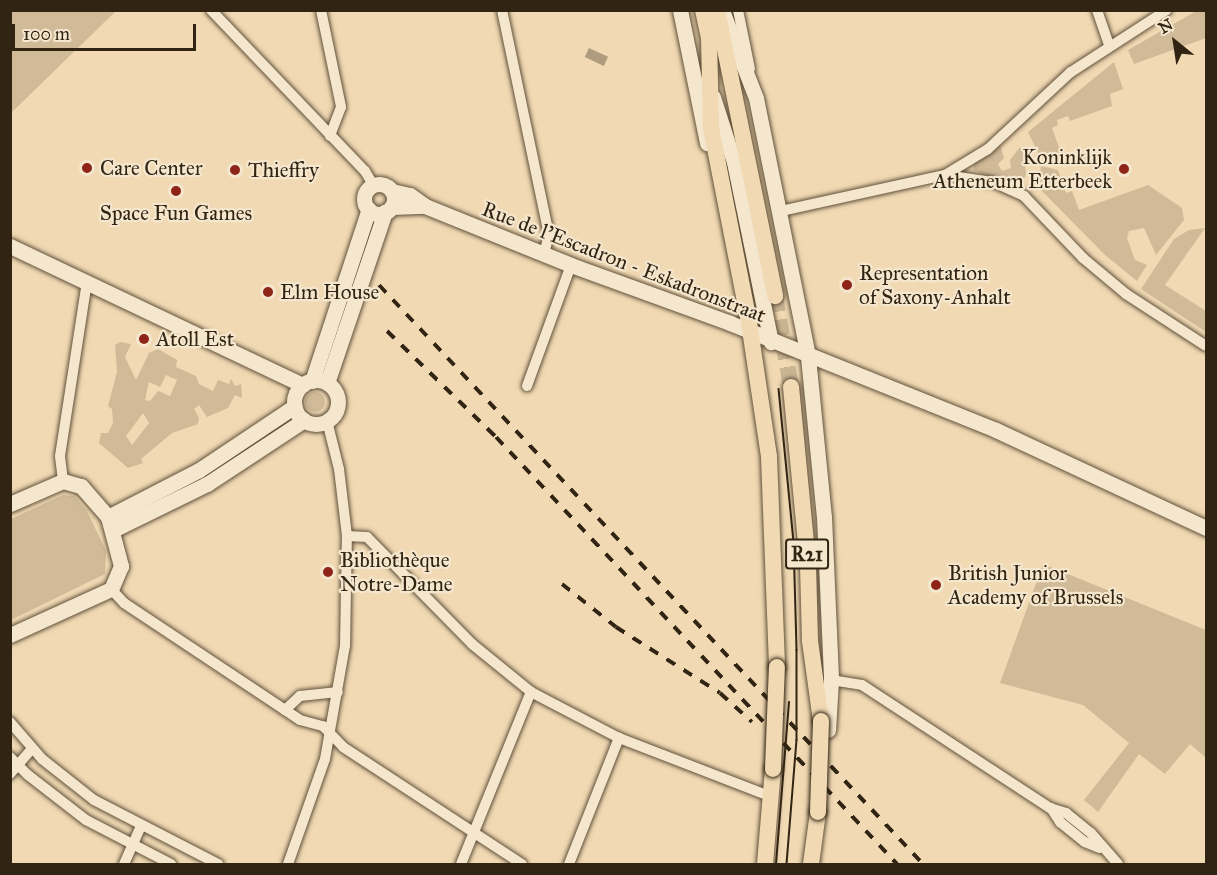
<!DOCTYPE html>
<html>
<head>
<meta charset="utf-8">
<style>
  body { margin:0 }
  #map { position:relative; width:1217px; height:875px; overflow:hidden; background:#f0d9b3; font-family:"IM FELL Great Primer",serif }
  div>[style] { position:absolute }
  [style*='--x'] { left:calc(var(--x)*1px); top:calc(var(--y)*1px); width:calc(var(--w)*1px); rotate:calc(var(--a)*1deg) }
  .green>* { inset:0; background:#d0ba98 }
  .round { border-radius:50% }
  .water>* { inset:0; background:#af9b7d; transform-origin:0 0 }
  .primary-tunnel>* { height:16px; margin-top:-8px; transform-origin:0; background:repeating-linear-gradient(90deg,#cab593 0 16px,transparent 0 24px) }
  .roads { filter:drop-shadow(0 0 2px #61513b) drop-shadow(0 0 2px #61513b) }
  .street>* { height:10px; margin:-5px; padding:0 5px; transform-origin:5px; border-radius:5px; background:#f5e6ce }
  .secondary>* { height:15px; margin:-7.5px; padding:0 7.5px; transform-origin:7.5px; border-radius:7.5px; background:#f5e6ce }
  .secondary>.ring { margin:-7.5px; padding:0; box-sizing:content-box; background:none; border:15px solid #f5e6ce; border-radius:50% }
  .primary>* { height:16px; margin:-8px; padding:0 8px; transform-origin:8px; border-radius:8px; background:#f0d9b3 }
  .tram>* { height:1.5px; margin:-0.75px; padding:0 0.75px; transform-origin:0.75px; border-radius:0.75px; background:#312413 }
  .rail>* { height:4px; margin-top:-2px; transform-origin:0; background:repeating-linear-gradient(90deg,#312413 0 10px,transparent 0 20px) }
  .bridges { filter:drop-shadow(0 0 2px #312413) drop-shadow(0 0 2px #312413) }
  .primary-bridge>* { height:16px; margin:-8px; padding:0 8px; transform-origin:8px; border-radius:8px; background:#f0d9b3 }
  .dots>* { width:16px; height:16px; translate:-50% -50%; box-sizing:border-box; border:3px solid #f5e6ce; border-radius:50% }
  span { translate:-50% -50%; white-space:nowrap; text-align:center; line-height:1.15; -webkit-text-stroke:4.5px #f5e6ce; paint-order:stroke }
  .shield-label span { padding:2px 4px; background:#f5e6ce; border:2px solid; border-radius:4px; -webkit-text-stroke-width:0 }
  .shield-label { font-size:20px; color:#312413; font-weight:700 }
  .poi-label { font-size:21px; color:#312413 }
  .right { translate:-100% -50%; text-align:right }
  .left { translate:0 -50%; text-align:left }
  .street-label { font-size:21px; color:#312413 }
  .frame { position:absolute; inset:0; border:12px solid #312413; pointer-events:none }
  .north { position:absolute; left:1145px; top:12px; width:60px; height:60px; -webkit-text-stroke:4px #f5e6ce; paint-order:stroke; rotate:330deg; font-size:16px; font-weight:700; line-height:24px; text-align:center; color:#312413 }
  .north::after { content:''; display:block; margin:auto; width:21px; height:27px; background:#312413; clip-path:polygon(50% 0,100% 100%,50% 72%,0 100%) }
  .scale { position:absolute; left:12px; top:24px; width:184px; height:27px; box-sizing:border-box; border:3px solid #312413; border-top:0; padding-left:8px; font-size:18px; line-height:21px; white-space:nowrap; color:#312413; -webkit-text-stroke:4px #f5e6ce; paint-order:stroke }
</style>
</head>
<body>
<div id="map">
  <div class="green">
    <div style="clip-path:polygon(11px 10px,116px 10px,116px 11px,11px 113px)"></div>
    <div style="clip-path:polygon(1198px 10px,1206px 11px,1206px 38px,1134px 64px,1128px 50px)"></div>
    <div style="clip-path:polygon(1114px 62px,1123px 89px,1110px 94px,1112px 106px,1070px 121px,1068px 116px,1057px 120px,1058px 125px,1052px 128px,1061px 153px,1040px 157px,1028px 132px)"></div>
    <div style="clip-path:polygon(1000px 144px,1004px 158px,998px 164px,1002px 171px,1011px 168px,1010px 160px,1020px 147px,1024px 155px,1026px 174px,1020px 189px,973px 170px,975px 162px)"></div>
    <div style="clip-path:polygon(1096px 148px,1106px 155px,1100px 167px,1064px 164px,1066px 159px)"></div>
    <div style="clip-path:polygon(1041px 166px,1058px 170px,1066px 193px,1072px 191px,1079px 210px,1148px 185px,1182px 208px,1184px 220px,1156px 255px,1144px 228px,1129px 231px,1127px 238px,1135px 260px,1147px 265px,1137px 281px,1105px 255px,1038px 187px)"></div>
    <div style="clip-path:polygon(1205px 228px,1165px 285px,1206px 311px,1206px 332px,1141px 289px,1174px 239px,1189px 230px)"></div>
    <div style="clip-path:polygon(evenodd,120px 342px,131px 344px,125px 357px,136px 380px,149px 353px,158px 349px,177px 360px,176px 367px,196px 376px,199px 384px,213px 391px,218px 380px,229px 384px,231px 379px,235px 386px,241px 384px,242px 398px,235px 395px,228px 408px,207px 417px,199px 405px,194px 409px,199px 418px,198px 424px,172px 433px,141px 459px,143px 463px,128px 468px,99px 443px,101px 433px,108px 433px,113px 423px,112px 409px,108px 406px,117px 372px,115px 345px,120px 342px,166px 375px,177px 380px,170px 396px,158px 391px,150px 401px,145px 400px,149px 382px,160px 387px,166px 375px,120px 342px,143px 413px,149px 423px,132px 445px,126px 436px,143px 413px)"></div>
    <div class="round" style="left:305px;top:392px;width:20px;height:20px"></div>
    <div style="clip-path:polygon(284px 419px,287px 424px,191px 487px,127px 513px)"></div>
    <div style="clip-path:polygon(63px 495px,74px 496px,87px 511px,106px 551px,105px 574px,11px 620px,11px 519px)"></div>
    <div style="clip-path:polygon(1043px 564px,1206px 630px,1206px 758px,1190px 744px,1165px 774px,1139px 754px,1098px 812px,1084px 800px,1129px 743px,1083px 705px,1000px 683px)"></div>
  </div>
  <div class="water">
    <div style="left:589px;top:48px;width:21px;height:10px;rotate:25deg"></div>
  </div>
  <div class="primary-tunnel">
    <div style="--x:775;--y:296;--w:92;--a:80"></div>
  </div>
  <div class="roads">
    <div class="street">
      <div style="--x:211;--y:10;--w:223;--a:46.3"></div>
      <div style="--x:365;--y:171;--w:16;--a:60"></div>
      <div style="--x:321;--y:10;--w:99;--a:78.3"></div>
      <div style="--x:341;--y:107;--w:31;--a:111"></div>
      <div style="--x:502;--y:10;--w:230;--a:78.2"></div>
      <div style="--x:549;--y:235;--w:20;--a:105"></div>
      <div style="--x:738;--y:10;--w:60;--a:78.5"></div>
      <div style="--x:1097;--y:10;--w:37;--a:71"></div>
      <div style="--x:945;--y:175;--w:49;--a:8.3"></div>
      <div style="--x:993;--y:182;--w:34;--a:24"></div>
      <div style="--x:1024;--y:196;--w:86;--a:46.4"></div>
      <div style="--x:1083;--y:258;--w:56;--a:39.9"></div>
      <div style="--x:1126;--y:294;--w:95;--a:33"></div>
      <div style="--x:781;--y:211;--w:168;--a:-12.4"></div>
      <div style="--x:945;--y:175;--w:50;--a:-31.2"></div>
      <div style="--x:988;--y:149;--w:113;--a:-42.9"></div>
      <div style="--x:1071;--y:72;--w:114;--a:-32.9"></div>
      <div style="--x:527;--y:386;--w:129;--a:-70"></div>
      <div style="--x:63;--y:481;--w:25;--a:-97"></div>
      <div style="--x:60;--y:456;--w:176;--a:-81.2"></div>
      <div style="--x:347;--y:536;--w:20;--a:3"></div>
      <div style="--x:367;--y:537;--w:150;--a:45.5"></div>
      <div style="--x:472;--y:644;--w:76;--a:39.1"></div>
      <div style="--x:531;--y:692;--w:99;--a:27.6"></div>
      <div style="--x:619;--y:738;--w:164;--a:21.1"></div>
      <div style="--x:111;--y:589;--w:19;--a:47"></div>
      <div style="--x:124;--y:603;--w:211;--a:33.6"></div>
      <div style="--x:300;--y:720;--w:24;--a:15"></div>
      <div style="--x:323;--y:726;--w:29;--a:46"></div>
      <div style="--x:343;--y:747;--w:214;--a:33.2"></div>
      <div style="--x:831;--y:680;--w:31;--a:9"></div>
      <div style="--x:862;--y:685;--w:225;--a:33.2"></div>
      <div style="--x:1050;--y:808;--w:17;--a:17"></div>
      <div style="--x:1066;--y:813;--w:32;--a:39"></div>
      <div style="--x:1091;--y:833;--w:41;--a:48.9"></div>
      <div style="--x:285;--y:710;--w:21;--a:-43"></div>
      <div style="--x:300;--y:696;--w:38;--a:-6"></div>
      <div style="--x:10;--y:722;--w:49;--a:49.1"></div>
      <div style="--x:42;--y:759;--w:66;--a:38.3"></div>
      <div style="--x:94;--y:800;--w:140;--a:27.3"></div>
      <div style="--x:10;--y:757;--w:25;--a:45"></div>
      <div style="--x:28;--y:775;--w:73;--a:37.8"></div>
      <div style="--x:86;--y:820;--w:96;--a:27.4"></div>
      <div style="--x:10;--y:774;--w:33;--a:-49"></div>
      <div style="--x:1051;--y:808;--w:17;--a:57"></div>
      <div style="--x:1060;--y:822;--w:32;--a:39"></div>
      <div style="--x:1085;--y:842;--w:16;--a:22"></div>
      <div style="--x:124;--y:864;--w:42;--a:-65.9"></div>
      <div style="--x:288;--y:864;--w:111;--a:-70.6"></div>
      <div style="--x:325;--y:759;--w:115;--a:-80"></div>
      <div style="--x:345;--y:646;--w:110;--a:-89"></div>
      <div style="--x:347;--y:536;--w:67;--a:-96.8"></div>
      <div style="--x:339;--y:469;--w:49;--a:-104"></div>
      <div style="--x:461;--y:864;--w:186;--a:-67.9"></div>
      <div style="--x:569;--y:864;--w:136;--a:-68.4"></div>
    </div>
    <div class="secondary">
      <div style="--x:680;--y:10;--w:136;--a:78.5"></div>
      <div style="--x:723;--y:13;--w:91;--a:68.8"></div>
      <div style="--x:756;--y:98;--w:264;--a:78.6"></div>
      <div style="--x:808;--y:357;--w:161;--a:84.3"></div>
      <div style="--x:824;--y:517;--w:163;--a:87.5"></div>
      <div style="--x:831;--y:680;--w:50;--a:93.4"></div>
      <div style="--x:713;--y:97;--w:68;--a:72.1"></div>
      <div style="--x:734;--y:162;--w:184;--a:78.4"></div>
      <div class="ring" style="left:364px;top:184px;width:15px;height:15px"></div>
      <div style="--x:392;--y:191;--w:18;--a:13"></div>
      <div style="--x:410;--y:195;--w:19;--a:36"></div>
      <div style="--x:425;--y:206;--w:157;--a:22"></div>
      <div style="--x:571;--y:265;--w:169;--a:20"></div>
      <div style="--x:730;--y:323;--w:287;--a:21.9"></div>
      <div style="--x:996;--y:430;--w:232;--a:25"></div>
      <div style="--x:391;--y:207;--w:34;--a:-2"></div>
      <div style="--x:10;--y:246;--w:324;--a:25.4"></div>
      <div class="ring" style="left:294px;top:380px;width:29px;height:29px"></div>
      <div style="--x:312;--y:381;--w:181;--a:-71.7"></div>
      <div style="--x:327;--y:383;--w:181;--a:-71.3"></div>
      <div style="--x:10;--y:504;--w:58;--a:-23.5"></div>
      <div style="--x:63;--y:481;--w:19;--a:16"></div>
      <div style="--x:81;--y:486;--w:41;--a:48.9"></div>
      <div style="--x:108;--y:517;--w:51;--a:75.1"></div>
      <div style="--x:121;--y:566;--w:25;--a:113"></div>
      <div style="--x:111;--y:589;--w:111;--a:155.5"></div>
      <div style="--x:108;--y:517;--w:102;--a:-27.3"></div>
      <div style="--x:199;--y:470;--w:115;--a:-33.7"></div>
      <div style="--x:113;--y:530;--w:105;--a:-26.1"></div>
      <div style="--x:207;--y:484;--w:116;--a:-33.4"></div>
    </div>
    <div class="primary">
      <div style="--x:703;--y:10;--w:29;--a:78"></div>
      <div style="--x:709;--y:38;--w:90;--a:88.7"></div>
      <div style="--x:711;--y:128;--w:192;--a:78.9"></div>
      <div style="--x:748;--y:316;--w:143;--a:81.5"></div>
      <div style="--x:769;--y:457;--w:210;--a:87.8"></div>
      <div style="--x:717;--y:10;--w:292;--a:78.5"></div>
      <div style="--x:791;--y:387;--w:179;--a:84.5"></div>
      <div style="--x:808;--y:565;--w:76;--a:88.5"></div>
      <div style="--x:810;--y:641;--w:81;--a:82.2"></div>
      <div style="--x:765;--y:864;--w:95;--a:-85.2"></div>
      <div style="--x:811;--y:864;--w:52;--a:-82.3"></div>
    </div>
  </div>
  <div class="tram">
    <div style="--x:779;--y:389;--w:153;--a:84.4"></div>
    <div style="--x:794;--y:541;--w:109;--a:88.4"></div>
    <div style="--x:797;--y:650;--w:90;--a:90"></div>
    <div style="--x:797;--y:740;--w:124;--a:94.6"></div>
    <div style="--x:776;--y:864;--w:162;--a:-85.4"></div>
  </div>
  <div class="rail">
    <div style="--x:379;--y:285;--w:794;--a:46.79"></div>
    <div style="--x:387;--y:331;--w:152;--a:44.2"></div>
    <div style="--x:496;--y:437;--w:586;--a:46.8"></div>
    <div style="--x:562;--y:584;--w:69;--a:38.5"></div>
    <div style="--x:616;--y:627;--w:123;--a:32.4"></div>
    <div style="--x:720;--y:693;--w:43;--a:42.2"></div>
  </div>
  <div class="bridges">
    <div class="primary-bridge">
      <div style="--x:773;--y:769;--w:102;--a:-87.8"></div>
      <div style="--x:818;--y:812;--w:91;--a:-88.1"></div>
    </div>
  </div>
  <div class="dots">
    <div style="left:87px;top:168px;background:#8f2418"></div>
    <div style="left:1124px;top:169px;background:#8f2418"></div>
    <div style="left:235px;top:170px;background:#8f2418"></div>
    <div style="left:176px;top:191px;background:#8f2418"></div>
    <div style="left:847px;top:285px;background:#8f2418"></div>
    <div style="left:268px;top:292px;background:#8f2418"></div>
    <div style="left:144px;top:339px;background:#8f2418"></div>
    <div style="left:328px;top:572px;background:#8f2418"></div>
    <div style="left:936px;top:585px;background:#8f2418"></div>
  </div>
  <div class="shield-label">
    <span style="left:807px;top:554px">R21</span>
  </div>
  <div class="poi-label">
    <span class="right" style="left:1112px;top:169px">Koninklijk<br>Atheneum Etterbeek</span>
    <span class="left" style="left:100px;top:168px">Care Center</span>
    <span class="left" style="left:248px;top:170px">Thieffry</span>
    <span style="left:176px;top:213px">Space Fun Games</span>
    <span class="left" style="left:859px;top:285px">Representation<br>of Saxony-Anhalt</span>
    <span class="left" style="left:280px;top:292px">Elm House</span>
    <span class="left" style="left:156px;top:339px">Atoll Est</span>
    <span class="left" style="left:340px;top:572px">Bibliothèque<br>Notre-Dame</span>
    <span class="left" style="left:948px;top:585px">British Junior<br>Academy of Brussels</span>
  </div>
  <div class="street-label">
    <span style="left:624px;top:262px;rotate:21deg">Rue de l'Escadron - Eskadronstraat</span>
  </div>
  <div class="frame"></div>
  <div class="north">N</div>
  <div class="scale">100 m</div>
</div>
</body>
</html>
